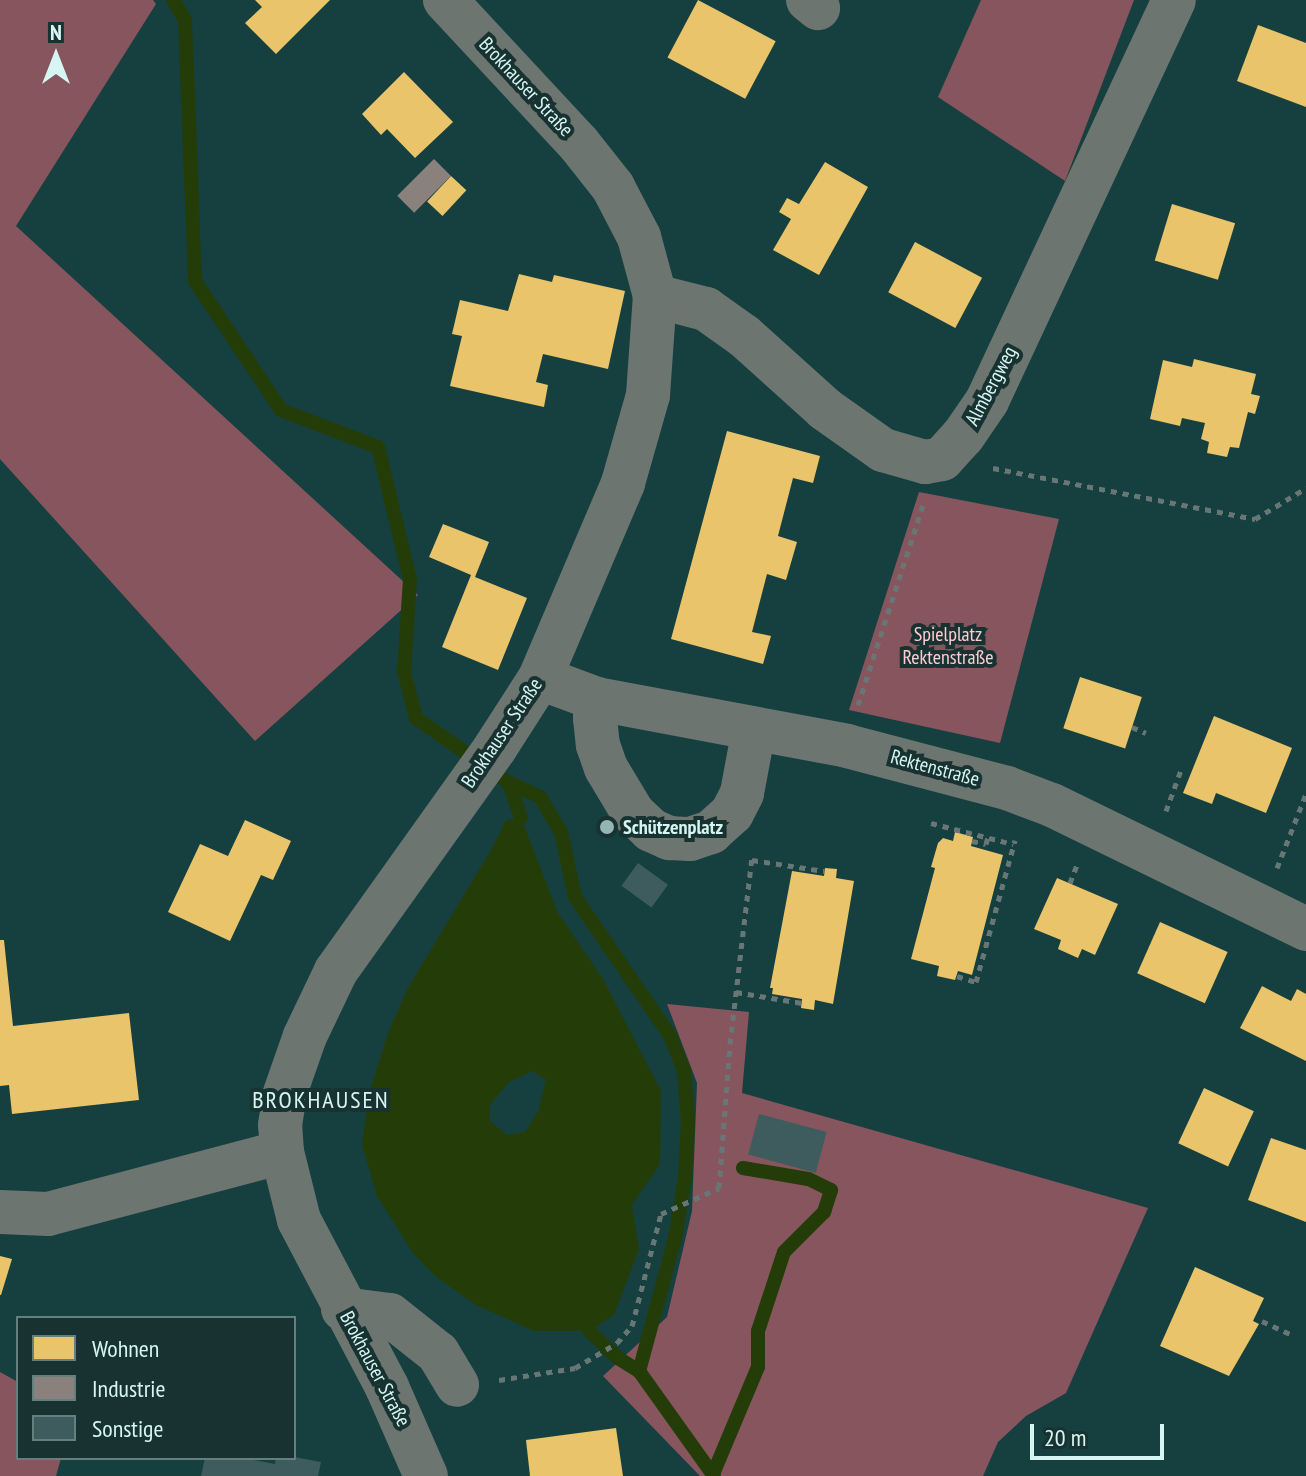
<!DOCTYPE html>
<html>
<head>
<meta charset="utf-8">
<style>
  body { margin:0 }
  #map { position:relative; width:1306px; height:1476px; overflow:hidden; background:#16403f; font-family:"PT Sans Narrow",sans-serif }
  div>[style] { position:absolute }
  [style*='--x'] { left:calc(var(--x)*1px); top:calc(var(--y)*1px); width:calc(var(--w)*1px); rotate:calc(var(--a)*1deg) }
  .green>* { inset:0; background:#86555d }
  .water>* { inset:0; background:#243d08 }
  .homes>* { inset:0; background:#e9c46a; transform-origin:0 0 }
  .industry>* { inset:0; background:#8a817c; transform-origin:0 0 }
  .stream>* { height:14px; margin:-7px; padding:0 7px; transform-origin:7px; border-radius:7px; background:#243d08 }
  .building>* { inset:0; background:#3e5c5e; transform-origin:0 0 }
  .path>* { height:5px; margin-top:-2.5px; transform-origin:0; background:repeating-linear-gradient(90deg,#687775 0 6px,transparent 0 12px) }
  .minor>* { height:44px; margin:-22px; padding:0 22px; transform-origin:22px; border-radius:22px; background:#6d7570 }
  .dots>* { width:22px; height:22px; translate:-50% -50%; box-sizing:border-box; border:4px solid #173230; border-radius:50% }
  span { translate:-50% -50%; white-space:nowrap; text-align:center; line-height:1.15; -webkit-text-stroke:8px #173230; paint-order:stroke }
  .street-label { font-size:20px; color:#d6f6f3 }
  .park-label { font-size:20px; color:#fdcdd2 }
  .poi-label { font-size:20px; color:#d6f6f3; font-weight:700 }
  .left { translate:0 -50%; text-align:left }
  .quarter-label { font-size:24px; color:#d6f6f3; letter-spacing:2px }
  .legend { position:absolute; left:16px; top:1316px; width:280px; height:144px; box-sizing:border-box; background:#173230; border:2px solid #63807e; margin:0; padding:10px 14px; list-style:none; font-size:24px; color:#d6f6f3 }
  .legend li { display:flex; align-items:center; gap:16px; height:40px }
  .legend b { width:40px; border:2px solid #63807e }
  .north { position:absolute; left:16px; top:16px; width:80px; height:80px; -webkit-text-stroke:6px #173230; paint-order:stroke; rotate:0deg; font-size:22px; font-weight:700; line-height:32px; text-align:center; color:#d6f6f3 }
  .north::after { content:''; display:block; margin:auto; width:28px; height:36px; background:#d6f6f3; clip-path:polygon(50% 0,100% 100%,50% 72%,0 100%) }
  .scale { position:absolute; left:1030px; top:1424px; width:134px; height:36px; box-sizing:border-box; border:4px solid #d6f6f3; border-top:0; padding-left:10px; font-size:24px; line-height:28px; white-space:nowrap; color:#d6f6f3; -webkit-text-stroke:6px #173230; paint-order:stroke }
</style>
</head>
<body>
<div id="map">
  <div class="green">
    <div style="clip-path:polygon(0 0,153px 0,156px 4px,16px 226px,418px 595px,255px 741px,0 459px)"></div>
    <div style="clip-path:polygon(981px 0,1134px 0,1065px 181px,938px 97px)"></div>
    <div style="clip-path:polygon(919px 492px,1059px 519px,1000px 743px,849px 710px)"></div>
    <div style="clip-path:polygon(667px 1004px,749px 1012px,742px 1093px,1148px 1208px,1066px 1393px,1026px 1416px,998px 1442px,983px 1476px,700px 1476px,603px 1376px,667px 1317px,692px 1211px,697px 1083px)"></div>
    <div style="clip-path:polygon(0 1372px,18px 1382px,18px 1458px,61px 1458px,56px 1476px,0 1476px)"></div>
  </div>
  <div class="water">
    <div style="clip-path:polygon(evenodd,521px 818px,558px 913px,603px 979px,661px 1091px,660px 1164px,632px 1205px,639px 1249px,614px 1315px,589px 1331px,534px 1331px,476px 1305px,435px 1276px,413px 1253px,377px 1196px,362px 1144px,369px 1094px,388px 1033px,408px 988px,491px 850px,506px 820px,521px 818px,532px 1071px,546px 1080px,538px 1112px,525px 1132px,507px 1135px,490px 1121px,490px 1105px,509px 1082px,532px 1071px)"></div>
  </div>
  <div class="homes">
    <div style="clip-path:polygon(255px 0,330px 0,276px 54px,245px 23px,262px 7px)"></div>
    <div style="left:698px;top:0;width:88px;height:65px;rotate:28deg"></div>
    <div style="clip-path:polygon(1258px 25px,1306px 43px,1306px 107px,1237px 81px)"></div>
    <div style="clip-path:polygon(404px 72px,453px 122px,415px 158px,387px 129px,381px 135px,362px 114px)"></div>
    <div style="clip-path:polygon(825px 162px,868px 187px,819px 275px,773px 250px,791px 219px,779px 212px,787px 198px,799px 204px)"></div>
    <div style="left:451px;top:176px;width:21px;height:35px;rotate:43deg"></div>
    <div style="left:1172px;top:204px;width:66px;height:59px;rotate:17deg"></div>
    <div style="left:915px;top:242px;width:76px;height:57px;rotate:28deg"></div>
    <div style="clip-path:polygon(519px 274px,552px 282px,554px 275px,625px 291px,608px 369px,543px 354px,536px 382px,548px 385px,544px 407px,450px 386px,462px 336px,452px 334px,460px 300px,508px 311px)"></div>
    <div style="clip-path:polygon(1194px 359px,1256px 374px,1251px 394px,1260px 396px,1255px 414px,1248px 412px,1239px 448px,1230px 447px,1227px 457px,1207px 453px,1209px 442px,1201px 439px,1205px 423px,1182px 418px,1180px 426px,1150px 419px,1163px 360px,1192px 367px)"></div>
    <div style="clip-path:polygon(727px 431px,820px 456px,813px 483px,793px 478px,778px 536px,797px 542px,786px 580px,767px 574px,752px 632px,771px 636px,763px 664px,671px 639px)"></div>
    <div style="clip-path:polygon(443px 524px,489px 542px,475px 577px,527px 598px,498px 670px,442px 647px,471px 575px,429px 557px)"></div>
    <div style="left:1080px;top:677px;width:65px;height:54px;rotate:18deg"></div>
    <div style="clip-path:polygon(1214px 716px,1292px 748px,1266px 813px,1216px 793px,1212px 804px,1183px 793px)"></div>
    <div style="clip-path:polygon(245px 820px,291px 841px,273px 880px,261px 875px,230px 941px,168px 912px,200px 844px,228px 856px)"></div>
    <div style="clip-path:polygon(955px 832px,973px 837px,971px 846px,1003px 855px,972px 975px,958px 971px,955px 980px,937px 976px,939px 966px,911px 959px,935px 868px,931px 867px,938px 843px,943px 838px,953px 841px)"></div>
    <div style="clip-path:polygon(825px 868px,837px 869px,836px 878px,854px 881px,833px 1004px,815px 1000px,814px 1010px,801px 1008px,802px 999px,772px 994px,773px 988px,770px 988px,792px 871px,824px 876px)"></div>
    <div style="clip-path:polygon(1057px 878px,1118px 904px,1095px 955px,1082px 949px,1078px 958px,1058px 949px,1061px 940px,1034px 929px)"></div>
    <div style="left:1160px;top:922px;width:74px;height:56px;rotate:24deg"></div>
    <div style="clip-path:polygon(0 940px,4px 940px,13px 1026px,129px 1013px,139px 1100px,12px 1114px,9px 1085px,0 1086px)"></div>
    <div style="clip-path:polygon(1262px 986px,1291px 1001px,1297px 989px,1306px 994px,1306px 1061px,1240px 1028px)"></div>
    <div style="left:1204px;top:1088px;width:55px;height:61px;rotate:25deg"></div>
    <div style="clip-path:polygon(1271px 1138px,1306px 1150px,1306px 1222px,1248px 1200px)"></div>
    <div style="clip-path:polygon(0 1256px,12px 1259px,1px 1295px,0 1295px)"></div>
    <div style="clip-path:polygon(1195px 1267px,1264px 1298px,1253px 1321px,1259px 1324px,1229px 1376px,1160px 1346px)"></div>
    <div style="clip-path:polygon(616px 1428px,623px 1476px,530px 1476px,526px 1440px)"></div>
  </div>
  <div class="industry">
    <div style="left:434px;top:159px;width:24px;height:52px;rotate:45deg"></div>
  </div>
  <div class="stream">
    <div style="--x:173;--y:0;--w:23;--a:59"></div>
    <div style="--x:185;--y:20;--w:261;--a:87.8"></div>
    <div style="--x:195;--y:281;--w:155;--a:56.3"></div>
    <div style="--x:281;--y:410;--w:104;--a:20.9"></div>
    <div style="--x:378;--y:447;--w:136;--a:76.4"></div>
    <div style="--x:410;--y:579;--w:93;--a:93.7"></div>
    <div style="--x:404;--y:672;--w:48;--a:75.4"></div>
    <div style="--x:416;--y:718;--w:113;--a:35"></div>
    <div style="--x:509;--y:783;--w:37;--a:71"></div>
    <div style="--x:509;--y:783;--w:34;--a:24"></div>
    <div style="--x:540;--y:797;--w:41;--a:59"></div>
    <div style="--x:561;--y:832;--w:66;--a:77.8"></div>
    <div style="--x:575;--y:897;--w:168;--a:55.6"></div>
    <div style="--x:670;--y:1036;--w:38;--a:68"></div>
    <div style="--x:684;--y:1071;--w:51;--a:85.5"></div>
    <div style="--x:688;--y:1122;--w:56;--a:93.1"></div>
    <div style="--x:685;--y:1178;--w:61;--a:99.5"></div>
    <div style="--x:675;--y:1238;--w:138;--a:105.1"></div>
    <div style="--x:589;--y:1331;--w:40;--a:43"></div>
    <div style="--x:618;--y:1358;--w:25;--a:32"></div>
    <div style="--x:639;--y:1371;--w:129;--a:54.5"></div>
    <div style="--x:713;--y:1474;--w:116;--a:-67.2"></div>
    <div style="--x:758;--y:1367;--w:36;--a:-90"></div>
    <div style="--x:758;--y:1331;--w:83;--a:-71.8"></div>
    <div style="--x:784;--y:1252;--w:57;--a:-45"></div>
    <div style="--x:824;--y:1212;--w:23;--a:-72"></div>
    <div style="--x:831;--y:1190;--w:25;--a:-154"></div>
    <div style="--x:808;--y:1179;--w:66;--a:-170.4"></div>
  </div>
  <div class="building">
    <div style="left:638px;top:863px;width:37px;height:28px;rotate:36deg"></div>
    <div style="left:759px;top:1114px;width:70px;height:42px;rotate:15deg"></div>
    <div style="clip-path:polygon(294px 1457px,321px 1462px,318px 1476px,201px 1476px,205px 1458px,243px 1458px,275px 1464px,276px 1458px)"></div>
  </div>
  <div class="path">
    <div style="--x:993;--y:468;--w:267;--a:11"></div>
    <div style="--x:1255;--y:519;--w:60;--a:-31.3"></div>
    <div style="--x:858;--y:705;--w:210;--a:-72"></div>
    <div style="--x:1132;--y:727;--w:15;--a:23"></div>
    <div style="--x:1166;--y:811;--w:47;--a:-70"></div>
    <div style="--x:931;--y:823;--w:85;--a:14.4"></div>
    <div style="--x:972;--y:841;--w:14;--a:12"></div>
    <div style="--x:986;--y:844;--w:7;--a:-74"></div>
    <div style="--x:752;--y:860;--w:73;--a:8.7"></div>
    <div style="--x:1277;--y:868;--w:79;--a:-68.6"></div>
    <div style="--x:1070;--y:883;--w:19;--a:-69"></div>
    <div style="--x:957;--y:976;--w:20;--a:18"></div>
    <div style="--x:976;--y:982;--w:147;--a:-74.6"></div>
    <div style="--x:736;--y:992;--w:67;--a:9.5"></div>
    <div style="--x:1262;--y:1321;--w:31;--a:25"></div>
    <div style="--x:499;--y:1380;--w:77;--a:-9"></div>
    <div style="--x:575;--y:1368;--w:49;--a:-30.8"></div>
    <div style="--x:617;--y:1343;--w:23;--a:-49"></div>
    <div style="--x:632;--y:1326;--w:116;--a:-75.5"></div>
    <div style="--x:661;--y:1214;--w:64;--a:-24.1"></div>
    <div style="--x:719;--y:1188;--w:144;--a:-85.6"></div>
    <div style="--x:730;--y:1044;--w:189;--a:-83.3"></div>
  </div>
  <div class="minor">
    <div style="--x:808;--y:0;--w:13;--a:39"></div>
    <div style="--x:655;--y:296;--w:53;--a:14.3"></div>
    <div style="--x:706;--y:309;--w:47;--a:35.4"></div>
    <div style="--x:744;--y:336;--w:109;--a:42"></div>
    <div style="--x:825;--y:409;--w:71;--a:35.3"></div>
    <div style="--x:883;--y:450;--w:44;--a:15.9"></div>
    <div style="--x:925;--y:462;--w:17;--a:-10"></div>
    <div style="--x:942;--y:459;--w:31;--a:-48"></div>
    <div style="--x:963;--y:436;--w:42;--a:-55.6"></div>
    <div style="--x:987;--y:401;--w:442;--a:-65"></div>
    <div style="--x:540;--y:678;--w:61;--a:20.2"></div>
    <div style="--x:597;--y:699;--w:254;--a:10.6"></div>
    <div style="--x:847;--y:746;--w:165;--a:14.7"></div>
    <div style="--x:1007;--y:788;--w:48;--a:20.7"></div>
    <div style="--x:1052;--y:805;--w:283;--a:26"></div>
    <div style="--x:597;--y:699;--w:19;--a:96"></div>
    <div style="--x:595;--y:718;--w:27;--a:84"></div>
    <div style="--x:598;--y:745;--w:24;--a:71"></div>
    <div style="--x:606;--y:768;--w:52;--a:59"></div>
    <div style="--x:633;--y:813;--w:25;--a:43"></div>
    <div style="--x:651;--y:830;--w:20;--a:24"></div>
    <div style="--x:669;--y:838;--w:21;--a:3"></div>
    <div style="--x:690;--y:839;--w:22;--a:-18"></div>
    <div style="--x:711;--y:832;--w:28;--a:-42"></div>
    <div style="--x:732;--y:813;--w:22;--a:-63"></div>
    <div style="--x:742;--y:793;--w:65;--a:-79.4"></div>
    <div style="--x:0;--y:1212;--w:48;--a:2.4"></div>
    <div style="--x:48;--y:1214;--w:242;--a:-14.8"></div>
    <div style="--x:343;--y:1309;--w:47;--a:7.3"></div>
    <div style="--x:390;--y:1315;--w:61;--a:38.4"></div>
    <div style="--x:438;--y:1353;--w:37;--a:59"></div>
    <div style="--x:426;--y:1476;--w:97;--a:-113.7"></div>
    <div style="--x:387;--y:1387;--w:189;--a:-117.8"></div>
    <div style="--x:299;--y:1220;--w:70;--a:-104"></div>
    <div style="--x:282;--y:1152;--w:27;--a:-94"></div>
    <div style="--x:280;--y:1125;--w:32;--a:-81"></div>
    <div style="--x:285;--y:1093;--w:60;--a:-70.7"></div>
    <div style="--x:305;--y:1036;--w:72;--a:-64.5"></div>
    <div style="--x:336;--y:971;--w:274;--a:-54.5"></div>
    <div style="--x:495;--y:748;--w:83;--a:-57.3"></div>
    <div style="--x:540;--y:678;--w:212;--a:-66.9"></div>
    <div style="--x:623;--y:483;--w:91;--a:-74.1"></div>
    <div style="--x:648;--y:395;--w:99;--a:-86"></div>
    <div style="--x:655;--y:296;--w:61;--a:-105.2"></div>
    <div style="--x:639;--y:237;--w:56;--a:-117.5"></div>
    <div style="--x:613;--y:187;--w:55;--a:-128.3"></div>
    <div style="--x:579;--y:144;--w:197;--a:-132.9"></div>
  </div>
  <div class="dots">
    <div style="left:607px;top:827px;background:#93b6b4"></div>
  </div>
  <div class="street-label">
    <span style="left:526px;top:87px;rotate:47deg">Brokhauser Straße</span>
    <span style="left:991px;top:386px;rotate:-62deg">Almbergweg</span>
    <span style="left:502px;top:733px;rotate:-56deg">Brokhauser Straße</span>
    <span style="left:935px;top:768px;rotate:15deg">Rektenstraße</span>
    <span style="left:375px;top:1369px;rotate:62deg">Brokhauser Straße</span>
  </div>
  <div class="park-label">
    <span style="left:948px;top:646px">Spielplatz<br>Rektenstraße</span>
  </div>
  <div class="poi-label">
    <span class="left" style="left:623px;top:827px">Schützenplatz</span>
  </div>
  <div class="quarter-label">
    <span style="left:321px;top:1100px">BROKHAUSEN</span>
  </div>
  <ul class="legend">
  <li><b style="height:22px;background:#e9c46a"></b>Wohnen</li>
  <li><b style="height:22px;background:#8a817c"></b>Industrie</li>
  <li><b style="height:22px;background:#3e5c5e"></b>Sonstige</li>
  </ul>
  <div class="north">N</div>
  <div class="scale">20 m</div>
</div>
</body>
</html>
